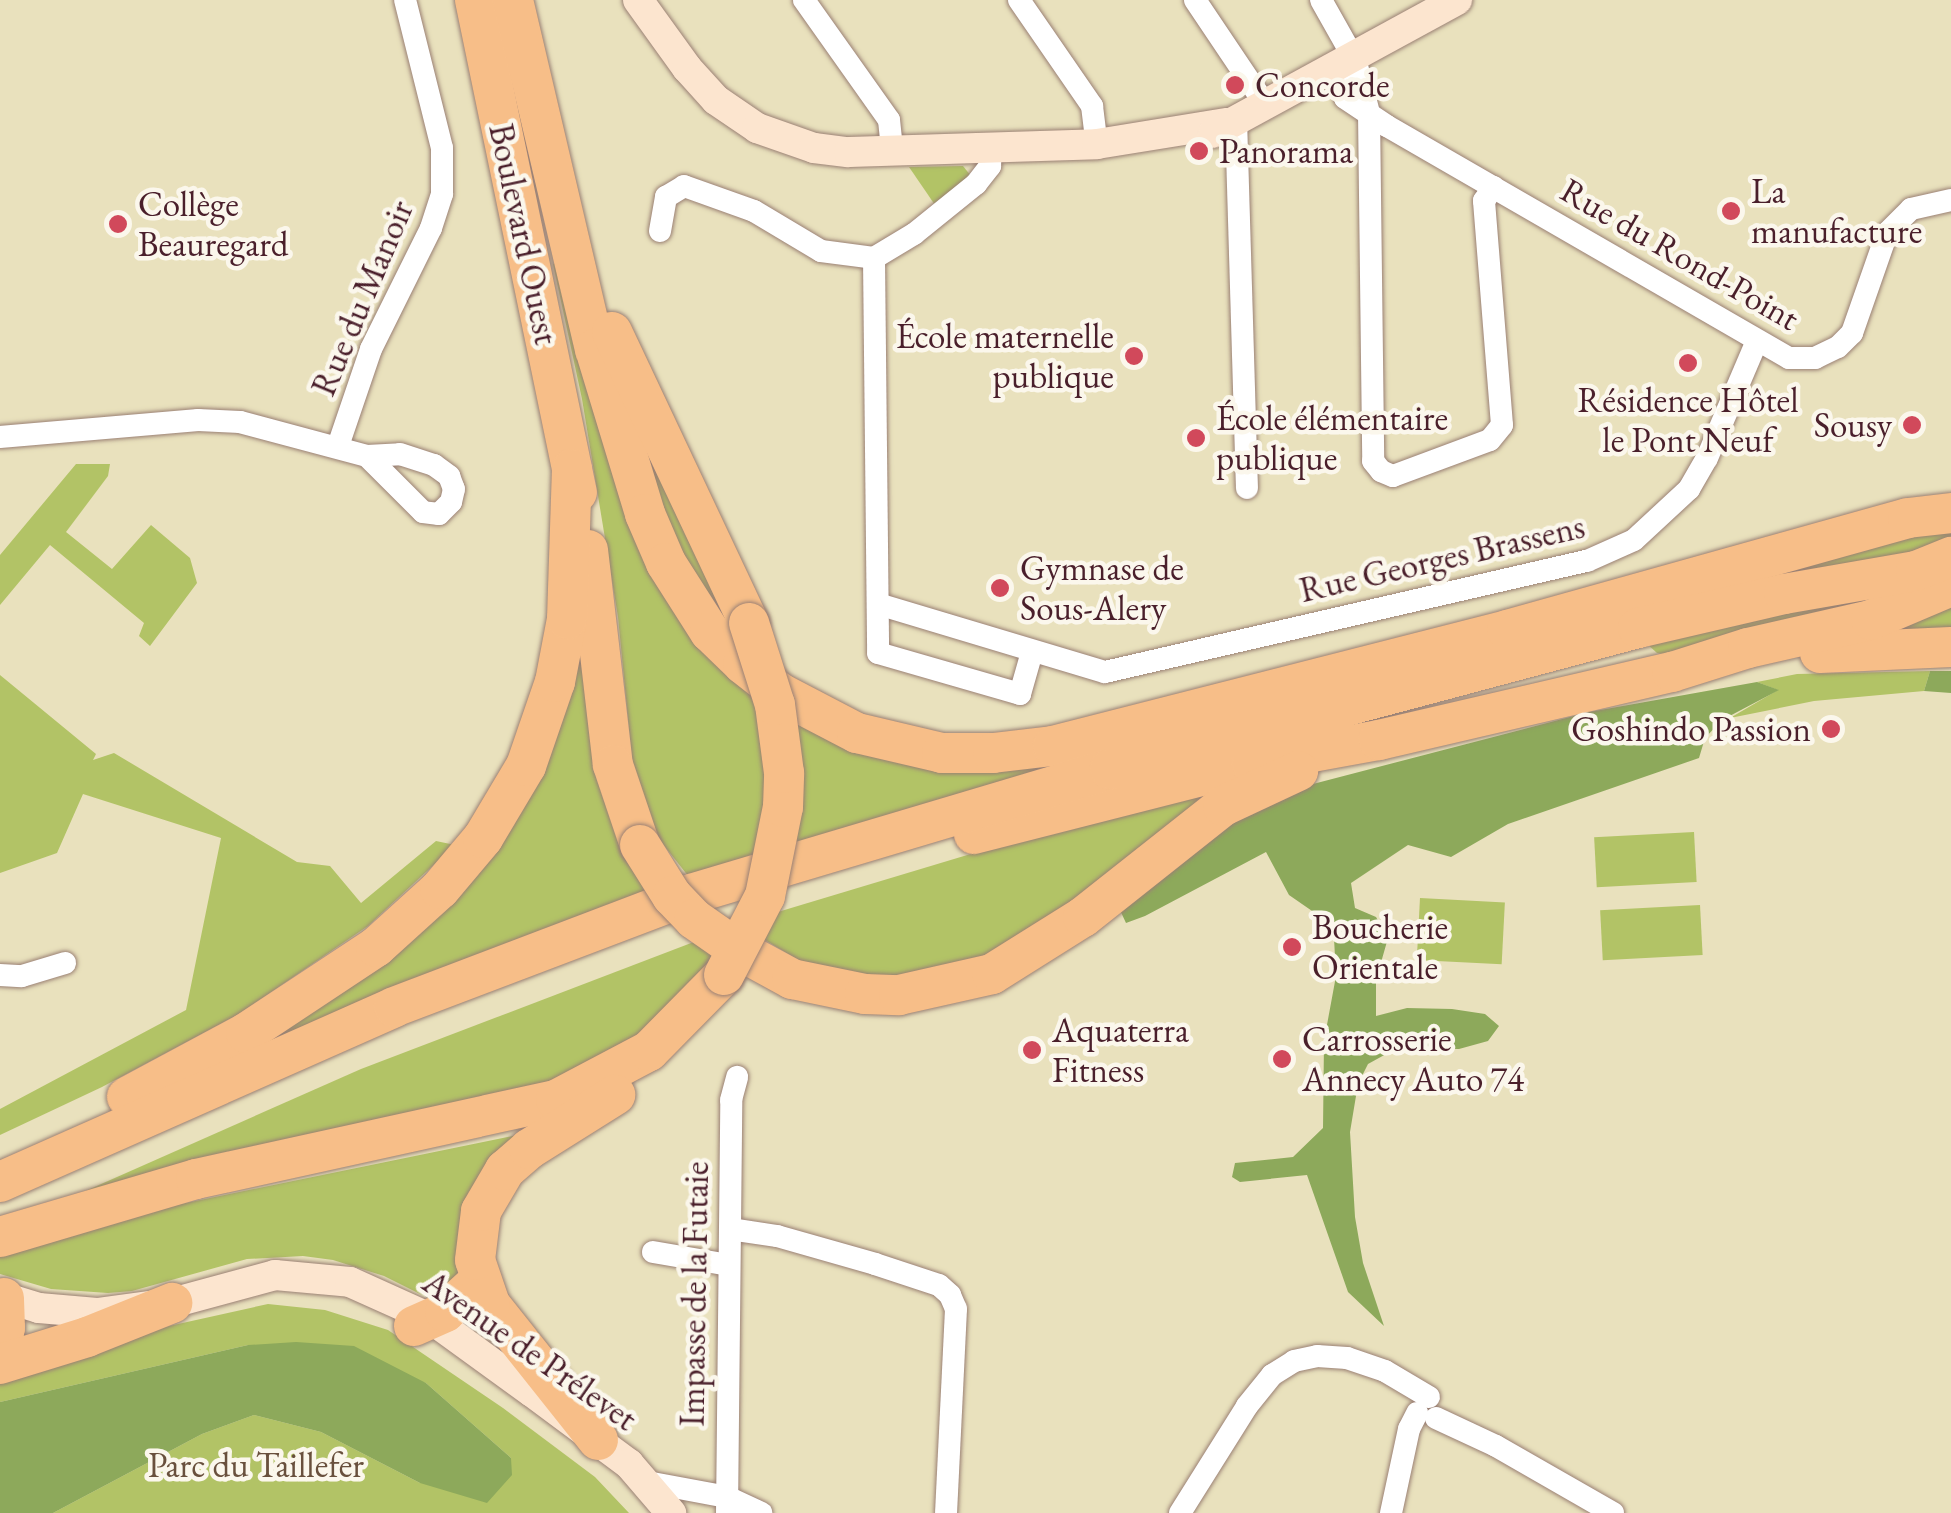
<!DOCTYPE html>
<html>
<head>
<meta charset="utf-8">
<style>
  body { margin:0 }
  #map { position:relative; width:1951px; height:1513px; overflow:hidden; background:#e9e1bd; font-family:"EB Garamond",serif }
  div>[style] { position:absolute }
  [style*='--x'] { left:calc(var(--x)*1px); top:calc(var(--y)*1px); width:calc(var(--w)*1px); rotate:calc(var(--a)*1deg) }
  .green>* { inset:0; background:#b2c366; transform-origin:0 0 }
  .forest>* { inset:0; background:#8da95b }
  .roads { filter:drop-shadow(0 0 2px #9a8074) drop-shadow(0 0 2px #9a8074) }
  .street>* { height:22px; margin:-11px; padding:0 11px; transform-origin:11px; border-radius:11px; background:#fff }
  .secondary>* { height:30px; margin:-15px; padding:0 15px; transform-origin:15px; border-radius:15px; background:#fce5cf }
  .highway>* { height:40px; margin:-20px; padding:0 20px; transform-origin:20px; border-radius:20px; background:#f7be88 }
  .bridges { filter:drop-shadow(0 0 2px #9a8074) drop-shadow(0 0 2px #9a8074) }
  .highway-bridge>* { height:40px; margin:-20px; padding:0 20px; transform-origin:20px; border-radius:20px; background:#f7be88 }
  .dots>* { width:28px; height:28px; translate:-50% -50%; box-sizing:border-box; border:5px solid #fbf7ec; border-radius:50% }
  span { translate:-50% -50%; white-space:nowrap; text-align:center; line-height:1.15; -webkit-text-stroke:9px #fbf7ec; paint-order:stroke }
  .poi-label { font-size:35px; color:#4a1f2b }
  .left { translate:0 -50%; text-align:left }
  .right { translate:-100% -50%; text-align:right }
  .street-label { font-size:35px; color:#4a1f2b }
  .park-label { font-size:35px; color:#69503d }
</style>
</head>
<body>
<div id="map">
  <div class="green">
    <div style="clip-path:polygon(963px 166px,971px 176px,935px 205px,909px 167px)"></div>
    <div style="clip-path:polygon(558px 262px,653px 564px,873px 751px,1163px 733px,689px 877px,658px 838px,633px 770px,618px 617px,582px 399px,553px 264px)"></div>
    <div style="clip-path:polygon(622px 380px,721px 610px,691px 569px,669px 526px)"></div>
    <div style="clip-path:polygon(76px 464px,110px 464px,108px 476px,66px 532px,112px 569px,151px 525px,190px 558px,197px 583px,150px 646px,139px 636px,144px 623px,50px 545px,0 605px,0 555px)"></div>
    <div style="clip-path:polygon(1951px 527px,1951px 547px,1652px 614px,1776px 570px)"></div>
    <div style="clip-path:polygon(1951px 582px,1673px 656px,1657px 653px,1646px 643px,1650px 638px)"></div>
    <div style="clip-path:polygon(1951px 598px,1951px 637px,1858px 636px)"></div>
    <div style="clip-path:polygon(579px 625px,651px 891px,218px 1066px,429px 919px)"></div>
    <div style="clip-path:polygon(1930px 671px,1924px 691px,1814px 701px,1730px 718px,1778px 690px,1757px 682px,1797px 674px)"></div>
    <div style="clip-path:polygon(0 675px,96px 754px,93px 760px,114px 753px,297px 862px,330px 866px,361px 903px,436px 841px,455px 845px,368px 926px,239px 1014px,102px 1087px,0 1135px,0 1109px,186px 1010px,221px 838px,83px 794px,57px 853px,0 873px)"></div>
    <div style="clip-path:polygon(1243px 777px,1036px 933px,967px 965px,875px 979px,810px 967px,738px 924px,1060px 827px)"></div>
    <div style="left:1694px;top:832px;width:50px;height:100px;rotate:87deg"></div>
    <div style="left:1420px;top:898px;width:85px;height:62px;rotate:3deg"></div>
    <div style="left:1700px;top:905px;width:50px;height:100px;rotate:87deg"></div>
    <div style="clip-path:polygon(699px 940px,723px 958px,688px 1005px,582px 1080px,56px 1204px,361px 1069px)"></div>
    <div style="clip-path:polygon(532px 1132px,469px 1267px,438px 1303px,384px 1276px,333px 1260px,303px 1256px,247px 1259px,132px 1291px,108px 1293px,51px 1289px,0 1274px,0 1256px,171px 1206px)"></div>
    <div style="clip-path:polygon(268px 1304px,325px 1310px,388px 1330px,503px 1408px,595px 1477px,629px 1513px,53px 1513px,202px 1434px,254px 1415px,321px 1432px,420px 1483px,511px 1458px,426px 1383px,248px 1345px,0 1402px,0 1380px,169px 1326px)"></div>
  </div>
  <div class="forest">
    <div style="clip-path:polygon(1930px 671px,1951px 671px,1951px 693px,1924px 691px)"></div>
    <div style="clip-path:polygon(1757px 682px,1779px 690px,1722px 720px,1705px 738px,1699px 758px,1508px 824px,1451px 857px,1408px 845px,1351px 883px,1355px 908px,1376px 917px,1388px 938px,1376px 980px,1376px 1016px,1407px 1008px,1452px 1009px,1485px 1014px,1499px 1026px,1488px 1041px,1459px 1049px,1397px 1048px,1368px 1064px,1358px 1084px,1350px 1132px,1355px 1217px,1363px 1263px,1384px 1326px,1348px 1292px,1307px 1175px,1240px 1182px,1232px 1177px,1235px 1163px,1293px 1157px,1323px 1128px,1324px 1041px,1336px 976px,1334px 938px,1315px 913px,1289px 895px,1266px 852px,1145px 916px,1126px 923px,1119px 908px,1203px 841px,1290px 790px,1589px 712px)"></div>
    <div style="clip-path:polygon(296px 1342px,354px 1346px,426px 1383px,511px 1458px,512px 1475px,487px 1503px,420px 1483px,321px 1432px,254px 1415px,202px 1434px,53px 1513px,0 1513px,0 1402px,248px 1345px)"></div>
  </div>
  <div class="roads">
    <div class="street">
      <div style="--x:804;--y:0;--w:147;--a:54.7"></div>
      <div style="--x:889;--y:120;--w:30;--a:84"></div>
      <div style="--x:1019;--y:0;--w:129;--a:55.4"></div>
      <div style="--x:1092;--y:106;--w:38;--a:83"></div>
      <div style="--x:1195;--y:0;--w:125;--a:56.1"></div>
      <div style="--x:1321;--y:0;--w:71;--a:60.6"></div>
      <div style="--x:1356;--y:62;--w:53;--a:75.7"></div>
      <div style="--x:1369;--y:113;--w:348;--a:89.3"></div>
      <div style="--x:1373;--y:461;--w:13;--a:51"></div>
      <div style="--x:1381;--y:471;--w:13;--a:23"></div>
      <div style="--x:1393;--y:476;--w:103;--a:-20.4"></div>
      <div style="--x:1490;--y:440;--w:19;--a:-51"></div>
      <div style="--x:1502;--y:425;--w:225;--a:-94.6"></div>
      <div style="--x:1484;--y:201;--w:17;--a:-57"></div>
      <div style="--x:1336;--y:64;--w:35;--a:75"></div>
      <div style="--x:1345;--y:98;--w:50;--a:33.7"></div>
      <div style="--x:1387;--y:126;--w:464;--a:30"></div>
      <div style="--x:1789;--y:358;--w:26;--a:0"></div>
      <div style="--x:1815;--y:358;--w:25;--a:-26"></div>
      <div style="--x:1838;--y:347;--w:20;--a:-45"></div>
      <div style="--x:1852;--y:333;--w:106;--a:-70.7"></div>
      <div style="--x:1887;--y:233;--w:34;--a:-45"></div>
      <div style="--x:1911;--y:209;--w:41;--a:-12.7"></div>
      <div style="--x:1236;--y:119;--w:369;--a:88.3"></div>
      <div style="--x:660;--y:231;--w:35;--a:-80"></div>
      <div style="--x:666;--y:197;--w:21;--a:-31"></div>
      <div style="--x:684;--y:186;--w:74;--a:19.7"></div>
      <div style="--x:754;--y:211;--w:78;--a:30.8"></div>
      <div style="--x:821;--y:251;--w:53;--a:7.5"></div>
      <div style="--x:874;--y:258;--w:47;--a:-31"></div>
      <div style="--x:914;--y:234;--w:80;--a:-38.9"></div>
      <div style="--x:976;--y:184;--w:23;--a:-52"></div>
      <div style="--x:990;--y:166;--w:19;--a:-87"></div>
      <div style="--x:874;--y:258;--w:395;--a:89.4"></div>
      <div style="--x:878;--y:653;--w:148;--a:16.1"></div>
      <div style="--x:1020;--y:694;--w:44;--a:-74.1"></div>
      <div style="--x:0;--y:437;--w:199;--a:-4.9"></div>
      <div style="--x:198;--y:420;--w:42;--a:2.7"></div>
      <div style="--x:240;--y:422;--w:131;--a:15"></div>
      <div style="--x:367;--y:456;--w:33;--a:-3"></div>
      <div style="--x:400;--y:454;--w:36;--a:18"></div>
      <div style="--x:434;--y:465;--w:19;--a:36"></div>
      <div style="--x:449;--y:476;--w:14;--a:69"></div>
      <div style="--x:454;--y:489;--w:13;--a:103"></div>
      <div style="--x:451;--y:502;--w:17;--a:135"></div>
      <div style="--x:439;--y:514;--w:16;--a:-173"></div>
      <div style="--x:423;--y:512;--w:79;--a:-135"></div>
      <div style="--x:338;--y:446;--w:102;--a:-71.2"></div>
      <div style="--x:371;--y:349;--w:135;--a:-63.6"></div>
      <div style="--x:431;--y:228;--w:36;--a:-72"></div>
      <div style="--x:442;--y:194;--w:46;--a:-90"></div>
      <div style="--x:442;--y:148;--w:153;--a:-104"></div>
      <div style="--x:878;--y:604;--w:237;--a:16.7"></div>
      <div style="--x:1105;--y:672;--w:495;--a:-13"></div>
      <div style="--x:1587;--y:561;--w:51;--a:-24.1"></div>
      <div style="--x:1634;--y:540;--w:75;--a:-42.8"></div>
      <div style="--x:1689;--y:489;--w:36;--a:-60"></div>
      <div style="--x:1707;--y:458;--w:127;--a:-66.9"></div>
      <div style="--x:0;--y:975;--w:22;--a:3"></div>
      <div style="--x:22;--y:976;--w:45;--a:-16.8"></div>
      <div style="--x:730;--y:1229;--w:48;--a:8.5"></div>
      <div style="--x:777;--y:1236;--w:102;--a:15.9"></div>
      <div style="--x:875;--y:1264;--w:67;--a:18.2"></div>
      <div style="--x:939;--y:1285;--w:15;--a:42"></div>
      <div style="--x:950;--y:1295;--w:15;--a:67"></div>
      <div style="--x:956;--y:1309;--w:204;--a:92.8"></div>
      <div style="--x:653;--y:1252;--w:77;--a:9.7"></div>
      <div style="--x:1436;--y:1418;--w:66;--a:25"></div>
      <div style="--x:1496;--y:1446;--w:135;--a:29.8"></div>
      <div style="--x:647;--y:1482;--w:81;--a:10.6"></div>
      <div style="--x:727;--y:1497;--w:38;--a:25"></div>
      <div style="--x:727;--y:1513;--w:413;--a:-89.4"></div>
      <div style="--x:731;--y:1100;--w:24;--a:-75"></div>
      <div style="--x:1180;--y:1513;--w:126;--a:-57.9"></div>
      <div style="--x:1247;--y:1406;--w:40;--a:-51"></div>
      <div style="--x:1272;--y:1375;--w:26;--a:-32"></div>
      <div style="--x:1294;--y:1361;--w:24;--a:-12"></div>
      <div style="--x:1317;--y:1356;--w:30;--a:4"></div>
      <div style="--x:1347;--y:1358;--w:40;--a:18.9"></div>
      <div style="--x:1385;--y:1371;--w:51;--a:30.6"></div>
      <div style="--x:1391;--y:1513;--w:86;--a:-77.9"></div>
      <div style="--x:1409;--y:1429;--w:18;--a:-63"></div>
    </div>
    <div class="secondary">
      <div style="--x:638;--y:0;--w:84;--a:54.2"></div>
      <div style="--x:687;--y:68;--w:43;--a:47.8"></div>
      <div style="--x:716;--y:100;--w:50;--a:34.3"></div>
      <div style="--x:757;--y:128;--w:60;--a:19.3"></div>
      <div style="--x:814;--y:148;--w:35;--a:7"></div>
      <div style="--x:849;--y:152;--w:248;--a:-1.8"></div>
      <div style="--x:1097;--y:144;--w:132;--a:-9.2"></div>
      <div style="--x:1213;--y:133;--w:278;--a:-28.6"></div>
      <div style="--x:0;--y:1296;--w:41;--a:17.1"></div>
      <div style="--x:39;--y:1308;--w:58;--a:4.9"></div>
      <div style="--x:97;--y:1313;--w:76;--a:-7.6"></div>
      <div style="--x:172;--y:1303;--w:107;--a:-15.2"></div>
      <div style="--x:275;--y:1275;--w:75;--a:5.3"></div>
      <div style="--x:350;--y:1282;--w:88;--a:24.2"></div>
      <div style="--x:430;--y:1318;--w:126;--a:36"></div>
      <div style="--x:532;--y:1392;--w:121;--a:36.6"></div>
      <div style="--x:629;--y:1464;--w:65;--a:49.4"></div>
    </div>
    <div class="highway">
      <div style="--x:475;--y:0;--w:503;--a:78.31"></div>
      <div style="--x:513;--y:0;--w:359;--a:76.8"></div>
      <div style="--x:595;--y:349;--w:172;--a:73.1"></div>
      <div style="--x:645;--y:514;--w:53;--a:66.8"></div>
      <div style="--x:666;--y:563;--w:82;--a:57.5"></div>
      <div style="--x:710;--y:632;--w:46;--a:44.1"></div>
      <div style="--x:743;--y:664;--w:47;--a:38.1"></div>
      <div style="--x:780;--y:693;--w:87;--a:27.5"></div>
      <div style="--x:857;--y:733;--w:87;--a:13.2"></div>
      <div style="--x:942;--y:753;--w:51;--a:0"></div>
      <div style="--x:993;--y:753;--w:60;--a:-6.7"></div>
      <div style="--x:1053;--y:746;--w:469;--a:-14.3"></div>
      <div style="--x:1507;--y:630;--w:416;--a:-15.6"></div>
      <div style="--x:1908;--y:518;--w:43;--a:-6.6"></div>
      <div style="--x:612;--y:332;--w:322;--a:64.8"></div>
      <div style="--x:588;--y:550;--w:216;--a:83.4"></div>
      <div style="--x:613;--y:765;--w:84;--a:71.4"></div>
      <div style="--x:1820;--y:653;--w:131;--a:-2.6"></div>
      <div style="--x:974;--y:834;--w:287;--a:-14.3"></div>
      <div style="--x:1252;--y:763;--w:129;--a:-10.3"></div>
      <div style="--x:1379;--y:740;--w:301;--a:-13.1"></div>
      <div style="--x:1672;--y:672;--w:80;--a:-17.5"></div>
      <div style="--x:1748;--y:648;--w:126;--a:-12.8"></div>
      <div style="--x:1871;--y:620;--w:87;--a:-23"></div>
      <div style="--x:737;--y:949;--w:63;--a:28.6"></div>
      <div style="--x:792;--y:979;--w:75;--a:11.6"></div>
      <div style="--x:865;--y:994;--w:34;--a:2"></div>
      <div style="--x:899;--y:995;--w:95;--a:-12.7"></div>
      <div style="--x:992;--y:974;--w:107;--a:-32.1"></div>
      <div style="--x:1083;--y:917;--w:179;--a:-38.4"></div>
      <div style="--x:1223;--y:806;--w:83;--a:-25"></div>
      <div style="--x:127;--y:1097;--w:135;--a:-28.3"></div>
      <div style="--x:246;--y:1033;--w:156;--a:-33.5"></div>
      <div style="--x:376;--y:947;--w:86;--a:-42.2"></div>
      <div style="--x:440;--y:889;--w:67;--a:-49.9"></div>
      <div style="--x:483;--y:838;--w:84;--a:-59.2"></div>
      <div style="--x:526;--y:766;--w:89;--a:-71"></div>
      <div style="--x:555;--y:682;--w:64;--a:-79.2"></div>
      <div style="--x:567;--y:619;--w:150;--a:-88.1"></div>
      <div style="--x:0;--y:1182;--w:431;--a:-23.9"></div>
      <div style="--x:394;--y:1007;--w:318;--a:-20.8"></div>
      <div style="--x:691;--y:894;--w:437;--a:-16.6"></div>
      <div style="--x:1110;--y:769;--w:547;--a:-14.95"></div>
      <div style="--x:1638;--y:628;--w:150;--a:-13.1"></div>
      <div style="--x:1784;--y:594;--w:134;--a:-9.9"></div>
      <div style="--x:1916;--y:571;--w:38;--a:-22"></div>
      <div style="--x:0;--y:1237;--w:204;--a:-16.5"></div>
      <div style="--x:196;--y:1179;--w:369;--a:-12.4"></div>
      <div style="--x:556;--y:1100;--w:105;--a:-27.8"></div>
      <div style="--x:649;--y:1051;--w:107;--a:-45.4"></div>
      <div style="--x:414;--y:1326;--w:34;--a:-24"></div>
      <div style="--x:445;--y:1312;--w:46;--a:-42.4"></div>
      <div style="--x:0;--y:1351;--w:24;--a:-78"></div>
      <div style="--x:5;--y:1328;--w:30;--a:-92"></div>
      <div style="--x:0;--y:1364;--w:91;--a:-17.2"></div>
      <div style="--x:87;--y:1337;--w:92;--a:-21.8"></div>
      <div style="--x:598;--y:1440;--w:174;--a:-128.5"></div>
      <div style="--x:490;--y:1304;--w:46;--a:-108.8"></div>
      <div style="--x:475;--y:1260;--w:49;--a:-83"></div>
      <div style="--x:481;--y:1211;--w:48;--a:-59.7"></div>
      <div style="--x:505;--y:1170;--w:32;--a:-41"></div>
      <div style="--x:529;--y:1149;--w:102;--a:-32.1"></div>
    </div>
  </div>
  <div class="bridges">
    <div class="highway-bridge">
      <div style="--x:640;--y:845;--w:60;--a:57.9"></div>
      <div style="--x:672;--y:896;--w:32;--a:46"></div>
      <div style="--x:694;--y:919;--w:52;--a:34.9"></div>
      <div style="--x:724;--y:975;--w:89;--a:-62.6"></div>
      <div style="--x:765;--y:896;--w:91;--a:-78.6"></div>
      <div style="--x:783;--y:807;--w:34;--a:-88"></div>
      <div style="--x:784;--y:773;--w:69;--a:-97.5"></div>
      <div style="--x:775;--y:705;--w:86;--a:-107.6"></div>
    </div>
  </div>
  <div class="dots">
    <div style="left:1235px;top:85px;background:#d1495b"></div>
    <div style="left:1199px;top:151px;background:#d1495b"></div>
    <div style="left:1731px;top:211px;background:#d1495b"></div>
    <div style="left:118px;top:224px;background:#d1495b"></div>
    <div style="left:1134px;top:356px;background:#d1495b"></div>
    <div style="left:1688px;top:363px;background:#d1495b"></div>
    <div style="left:1912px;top:425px;background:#d1495b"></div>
    <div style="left:1196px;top:438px;background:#d1495b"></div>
    <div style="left:1000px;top:588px;background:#d1495b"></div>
    <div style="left:1831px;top:729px;background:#d1495b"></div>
    <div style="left:1292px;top:947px;background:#d1495b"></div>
    <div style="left:1032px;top:1050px;background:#d1495b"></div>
    <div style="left:1282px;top:1059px;background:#d1495b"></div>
  </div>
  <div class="poi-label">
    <span class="left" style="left:1255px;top:85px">Concorde</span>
    <span class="left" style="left:1219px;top:151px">Panorama</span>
    <span class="left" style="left:1751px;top:211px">La<br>manufacture</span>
    <span class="left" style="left:138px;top:224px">Collège<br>Beauregard</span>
    <span class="right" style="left:1114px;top:356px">École maternelle<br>publique</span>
    <span style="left:1688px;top:420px">Résidence Hôtel<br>le Pont Neuf</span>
    <span class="left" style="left:1216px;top:438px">École élémentaire<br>publique</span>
    <span class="right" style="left:1892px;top:425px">Sousy</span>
    <span class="left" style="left:1020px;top:588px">Gymnase de<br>Sous-Alery</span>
    <span class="right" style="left:1811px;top:729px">Goshindo Passion</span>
    <span class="left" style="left:1312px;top:947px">Boucherie<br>Orientale</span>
    <span class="left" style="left:1052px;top:1050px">Aquaterra<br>Fitness</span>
    <span class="left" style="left:1302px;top:1059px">Carrosserie<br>Annecy Auto 74</span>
  </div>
  <div class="street-label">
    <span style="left:524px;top:234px;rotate:78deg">Boulevard Ouest</span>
    <span style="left:1680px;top:254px;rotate:30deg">Rue du Rond-Point</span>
    <span style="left:362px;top:298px;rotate:-67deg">Rue du Manoir</span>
    <span style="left:1442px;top:558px;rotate:-13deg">Rue Georges Brassens</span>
    <span style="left:694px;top:1294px;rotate:-89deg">Impasse de la Futaie</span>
    <span style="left:530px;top:1350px;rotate:35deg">Avenue de Prélevet</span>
  </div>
  <div class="park-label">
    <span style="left:256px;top:1465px">Parc du Taillefer</span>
  </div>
</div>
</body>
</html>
